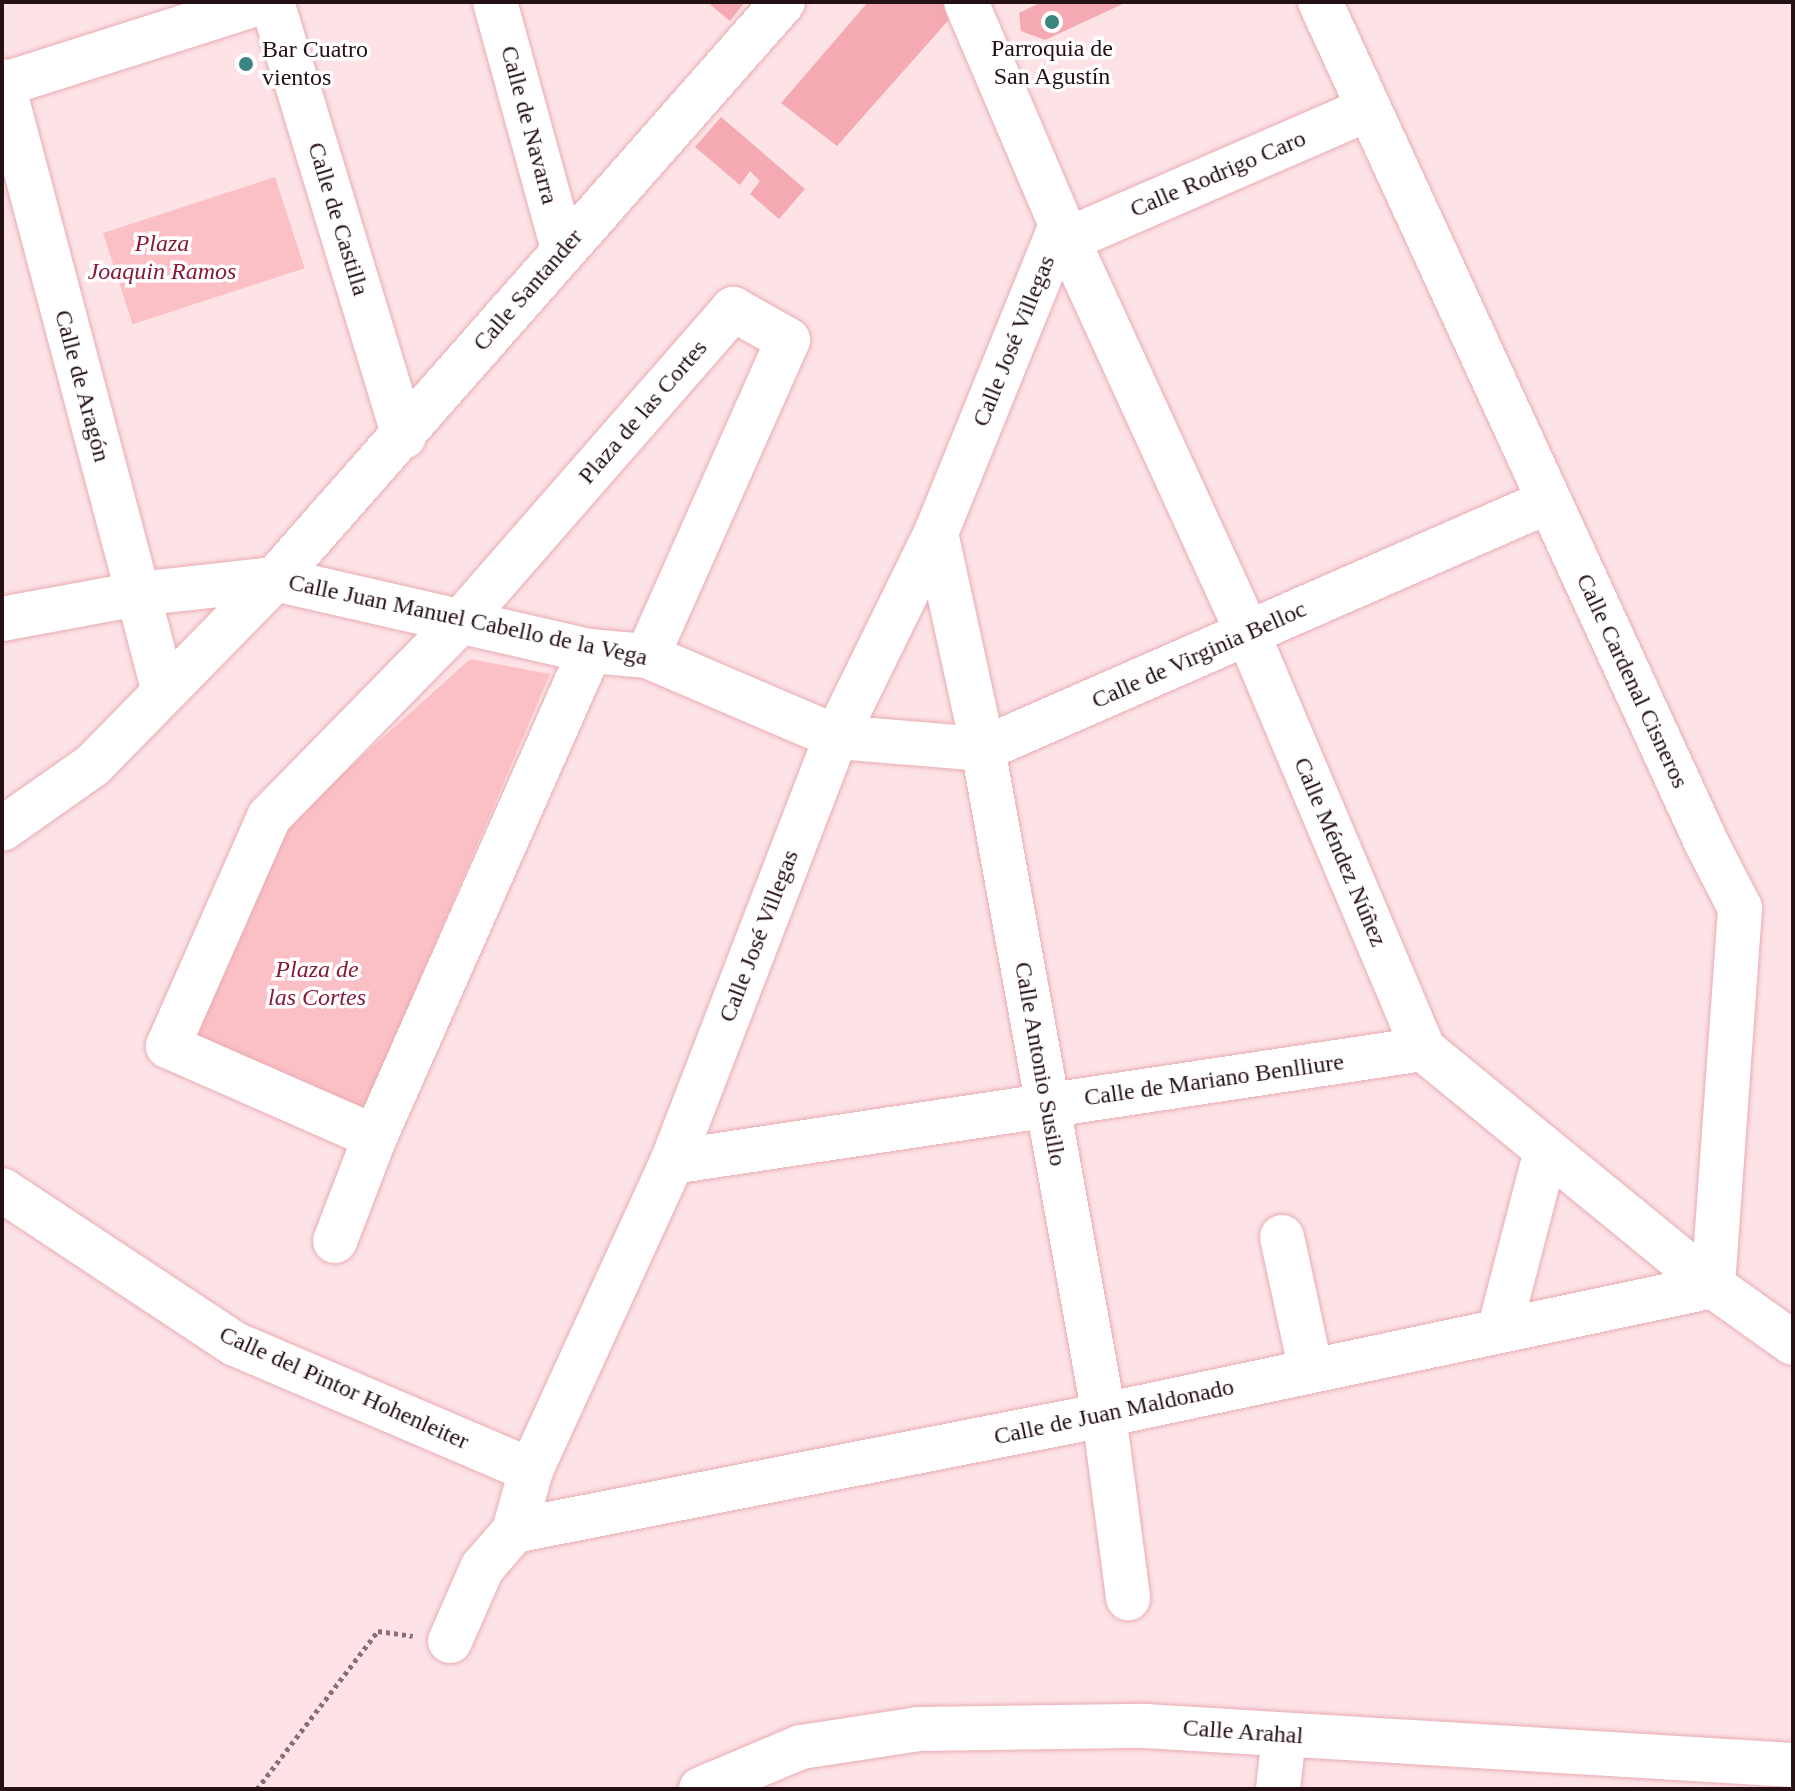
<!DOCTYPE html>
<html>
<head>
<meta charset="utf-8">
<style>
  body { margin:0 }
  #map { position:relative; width:1795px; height:1791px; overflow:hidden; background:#fde3e6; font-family:Georgia,serif }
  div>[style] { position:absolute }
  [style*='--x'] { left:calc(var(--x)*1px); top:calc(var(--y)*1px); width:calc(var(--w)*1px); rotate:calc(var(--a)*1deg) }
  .green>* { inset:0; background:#fbc0c6; transform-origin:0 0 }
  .building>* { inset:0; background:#f5a9b3 }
  .path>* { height:5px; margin-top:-2.5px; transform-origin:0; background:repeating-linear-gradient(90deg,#887174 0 4px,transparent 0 8px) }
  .roads { filter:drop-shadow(0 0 2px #e8acb3) drop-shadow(0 0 2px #e8acb3) }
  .minor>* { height:44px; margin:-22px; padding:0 22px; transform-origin:22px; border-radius:22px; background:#fff }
  .dots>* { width:22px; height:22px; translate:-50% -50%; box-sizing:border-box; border:4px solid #fff; border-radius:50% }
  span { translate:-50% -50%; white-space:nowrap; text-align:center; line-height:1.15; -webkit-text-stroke:7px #fff; paint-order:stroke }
  .poi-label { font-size:24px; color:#251013 }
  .left { translate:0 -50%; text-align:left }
  .street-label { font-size:24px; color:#251013 }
  .park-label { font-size:24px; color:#861a37; font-style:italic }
  .frame { position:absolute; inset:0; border:4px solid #251013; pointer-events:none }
</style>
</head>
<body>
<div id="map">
  <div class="green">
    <div style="left:275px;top:177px;width:96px;height:181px;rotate:72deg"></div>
    <div style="clip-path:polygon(470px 659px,550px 674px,364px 1110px,190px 1037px,277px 845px,298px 814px)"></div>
  </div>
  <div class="building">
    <div style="clip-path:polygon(707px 2px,745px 2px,730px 21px)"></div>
    <div style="clip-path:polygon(868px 2px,948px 2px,954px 14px,837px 146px,781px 103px)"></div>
    <div style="clip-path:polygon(1042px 2px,1127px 2px,1045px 40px,1021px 31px,1019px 13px)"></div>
    <div style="clip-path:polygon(721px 117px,805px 189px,779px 219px,750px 194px,760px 181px,750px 171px,740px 185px,695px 147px)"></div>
  </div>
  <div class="path">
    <div style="--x:257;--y:1789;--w:199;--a:-52.6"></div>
    <div style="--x:378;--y:1631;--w:35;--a:8"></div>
  </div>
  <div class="roads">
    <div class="minor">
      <div style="--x:272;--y:2;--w:454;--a:73.1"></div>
      <div style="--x:495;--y:2;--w:256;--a:74.6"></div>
      <div style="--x:966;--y:2;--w:242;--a:66.9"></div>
      <div style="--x:1061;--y:225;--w:450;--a:65.4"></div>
      <div style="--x:1248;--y:634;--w:450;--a:67.1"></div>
      <div style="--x:1423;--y:1049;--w:375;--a:39.3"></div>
      <div style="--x:1713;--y:1286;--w:98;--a:35.5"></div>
      <div style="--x:2;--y:81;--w:632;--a:75.15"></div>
      <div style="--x:2;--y:85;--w:273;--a:-17.7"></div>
      <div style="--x:1069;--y:239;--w:326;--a:-23.5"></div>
      <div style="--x:936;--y:533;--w:221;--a:77.7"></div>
      <div style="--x:983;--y:749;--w:677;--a:79.7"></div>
      <div style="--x:1104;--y:1415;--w:185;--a:82.5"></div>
      <div style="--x:2;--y:619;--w:137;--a:-10.5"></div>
      <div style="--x:137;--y:594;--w:139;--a:-6.2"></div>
      <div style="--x:275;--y:579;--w:323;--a:12.9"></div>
      <div style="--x:590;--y:651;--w:57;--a:5"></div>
      <div style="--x:647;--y:656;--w:206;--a:23.2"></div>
      <div style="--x:836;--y:737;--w:147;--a:4.7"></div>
      <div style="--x:983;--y:749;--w:618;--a:-23.66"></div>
      <div style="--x:2;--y:829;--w:111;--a:-35.1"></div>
      <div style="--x:93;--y:765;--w:260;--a:-45.6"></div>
      <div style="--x:275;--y:579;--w:769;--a:-48.64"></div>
      <div style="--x:375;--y:1137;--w:226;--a:-156.3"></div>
      <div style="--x:168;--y:1046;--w:250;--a:-66.2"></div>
      <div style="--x:269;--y:817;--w:276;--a:-45.6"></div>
      <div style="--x:462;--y:620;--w:413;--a:-48.9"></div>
      <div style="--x:733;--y:309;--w:63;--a:29.4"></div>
      <div style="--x:788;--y:340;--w:346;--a:114"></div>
      <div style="--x:672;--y:1162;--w:759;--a:-8.56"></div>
      <div style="--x:2;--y:1190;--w:279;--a:33.5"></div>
      <div style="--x:235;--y:1344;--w:322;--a:23.1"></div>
      <div style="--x:1282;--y:1237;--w:137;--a:77.8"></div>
      <div style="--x:335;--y:1241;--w:111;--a:-69"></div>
      <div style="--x:375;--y:1137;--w:531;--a:-66.14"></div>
      <div style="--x:1499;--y:1331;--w:186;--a:-75.4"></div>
      <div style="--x:514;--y:1531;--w:601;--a:-11.12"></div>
      <div style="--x:1104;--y:1415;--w:623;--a:-11.96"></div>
      <div style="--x:1713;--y:1286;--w:379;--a:-85.9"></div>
      <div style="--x:1740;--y:908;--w:72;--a:-117.3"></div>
      <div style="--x:1707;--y:844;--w:927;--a:-114.68"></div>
      <div style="--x:450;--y:1641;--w:80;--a:-66.3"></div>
      <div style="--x:482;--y:1568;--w:49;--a:-49.1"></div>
      <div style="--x:514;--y:1531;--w:63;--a:-74.4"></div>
      <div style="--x:531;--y:1470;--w:339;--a:-65.4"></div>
      <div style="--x:672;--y:1162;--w:456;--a:-68.9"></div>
      <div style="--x:836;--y:737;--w:227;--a:-63.9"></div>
      <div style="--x:936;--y:533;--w:332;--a:-67.9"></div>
      <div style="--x:701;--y:1789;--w:108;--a:-22.8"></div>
      <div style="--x:801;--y:1747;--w:118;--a:-8.7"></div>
      <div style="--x:918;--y:1729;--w:227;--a:-0.8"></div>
      <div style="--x:1145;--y:1726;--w:649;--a:3.44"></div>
      <div style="--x:1278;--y:1789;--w:53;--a:-83.5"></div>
    </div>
  </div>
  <div class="dots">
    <div style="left:1052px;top:22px;background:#3c8480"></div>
    <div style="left:246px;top:64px;background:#3c8480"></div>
  </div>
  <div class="poi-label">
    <span style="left:1052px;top:63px">Parroquia de<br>San Agustín</span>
    <span class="left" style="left:262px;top:64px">Bar Cuatro<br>vientos</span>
  </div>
  <div class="street-label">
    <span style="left:529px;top:125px;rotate:75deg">Calle de Navarra</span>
    <span style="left:1218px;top:174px;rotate:-23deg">Calle Rodrigo Caro</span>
    <span style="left:338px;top:219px;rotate:73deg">Calle de Castilla</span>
    <span style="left:528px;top:290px;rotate:-49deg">Calle Santander</span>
    <span style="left:1014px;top:341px;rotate:-68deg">Calle José Villegas</span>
    <span style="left:82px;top:386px;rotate:75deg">Calle de Aragón</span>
    <span style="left:643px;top:412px;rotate:-49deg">Plaza de las Cortes</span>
    <span style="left:468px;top:620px;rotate:12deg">Calle Juan Manuel Cabello de la Vega</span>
    <span style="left:1199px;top:655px;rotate:-24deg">Calle de Virginia Belloc</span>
    <span style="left:1632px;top:681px;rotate:65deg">Calle Cardenal Cisneros</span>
    <span style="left:1340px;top:852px;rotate:67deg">Calle Méndez Núñez</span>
    <span style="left:759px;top:936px;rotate:-69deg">Calle José Villegas</span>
    <span style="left:1040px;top:1064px;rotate:80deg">Calle Antonio Susillo</span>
    <span style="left:1214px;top:1080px;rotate:-8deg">Calle de Mariano Benlliure</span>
    <span style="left:344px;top:1388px;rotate:24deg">Calle del Pintor Hohenleiter</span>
    <span style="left:1114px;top:1412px;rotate:-12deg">Calle de Juan Maldonado</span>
    <span style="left:1243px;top:1732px;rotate:4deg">Calle Arahal</span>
  </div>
  <div class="park-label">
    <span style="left:162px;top:258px">Plaza<br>Joaquin Ramos</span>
    <span style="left:317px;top:984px">Plaza de<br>las Cortes</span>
  </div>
  <div class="frame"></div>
</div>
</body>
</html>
